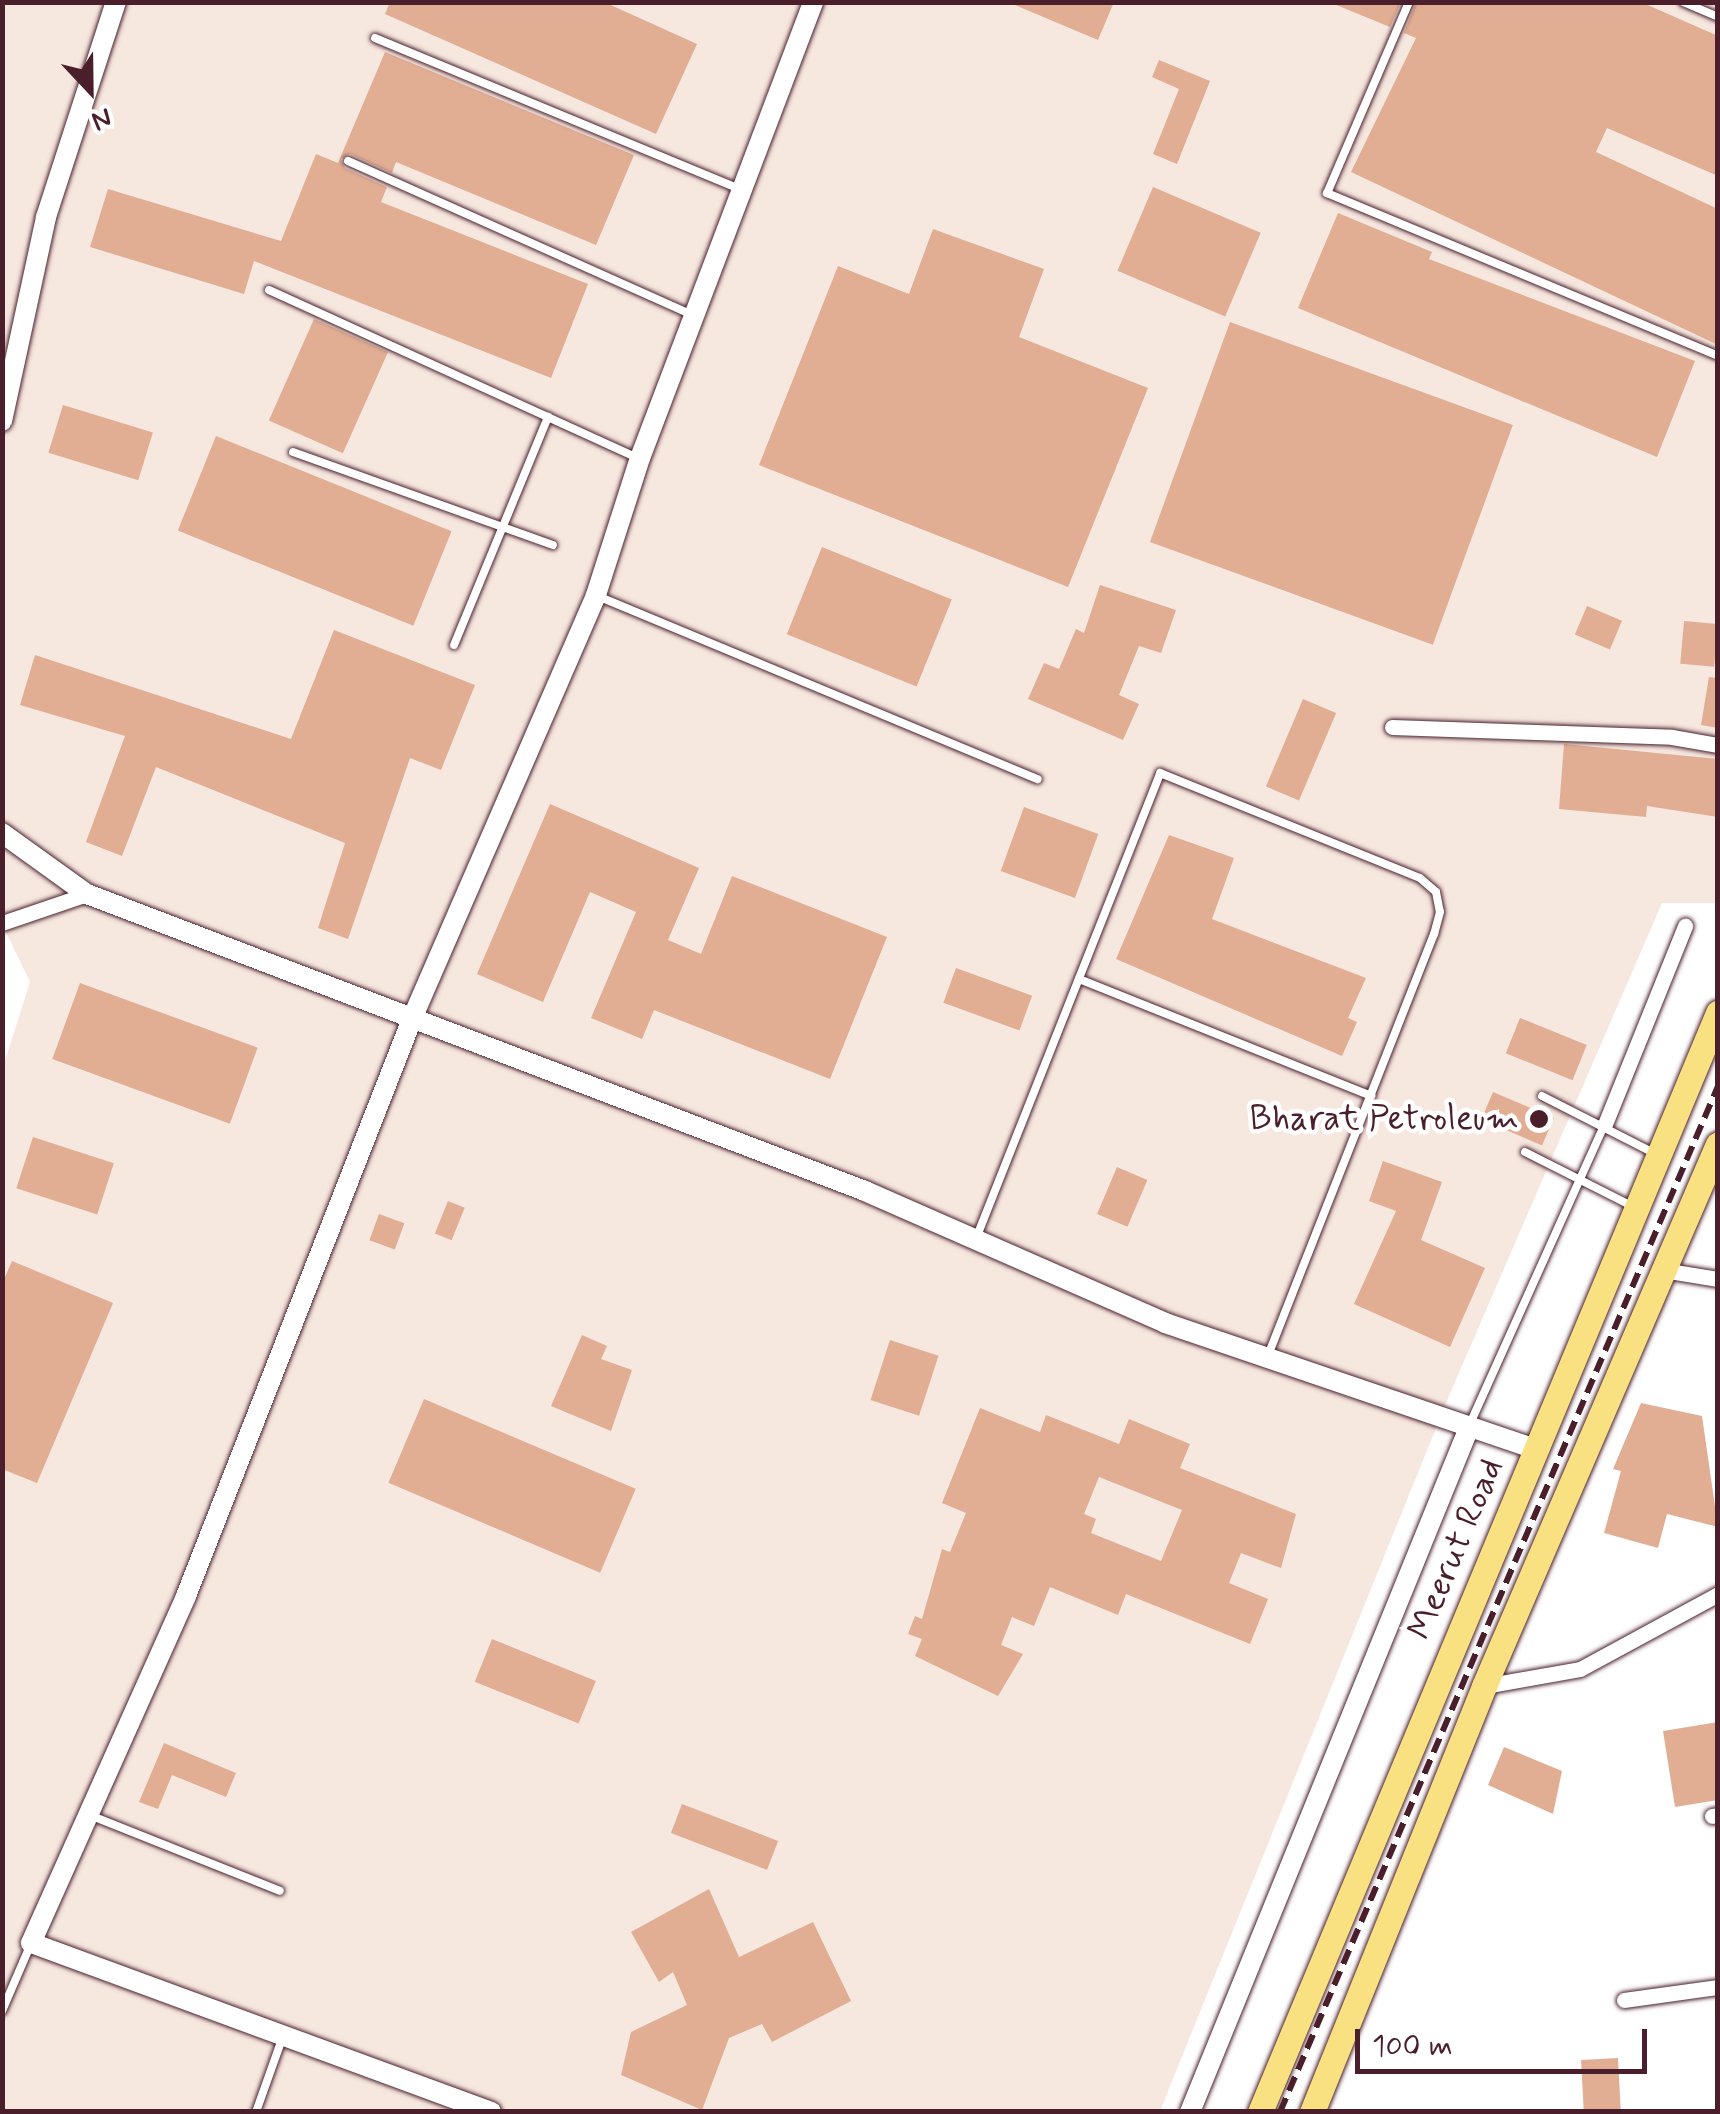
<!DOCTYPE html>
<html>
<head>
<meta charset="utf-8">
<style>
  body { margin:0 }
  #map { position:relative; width:1720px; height:2114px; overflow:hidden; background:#fff; font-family:Mynerve,sans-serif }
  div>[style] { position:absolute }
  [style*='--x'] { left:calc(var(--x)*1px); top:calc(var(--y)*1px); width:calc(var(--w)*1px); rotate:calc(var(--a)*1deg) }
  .built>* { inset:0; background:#f6e7df }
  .building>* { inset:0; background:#e1ae94; transform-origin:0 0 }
  .roads { filter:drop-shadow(0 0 2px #4a1f2b) drop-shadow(0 0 2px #4a1f2b) }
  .service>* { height:8px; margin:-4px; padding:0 4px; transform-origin:4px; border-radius:4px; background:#fff }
  .minor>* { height:15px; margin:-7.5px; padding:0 7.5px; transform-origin:7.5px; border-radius:7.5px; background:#fff }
  .tertiary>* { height:20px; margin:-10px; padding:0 10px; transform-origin:10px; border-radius:10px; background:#fff }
  .primary>* { height:25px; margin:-12.5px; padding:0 12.5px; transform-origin:12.5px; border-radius:12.5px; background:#f9e181 }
  .rail>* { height:6px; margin-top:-3px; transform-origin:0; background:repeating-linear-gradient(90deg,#4a1f2b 0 15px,transparent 0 23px) }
  .dots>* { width:28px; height:28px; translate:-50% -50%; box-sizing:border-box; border:5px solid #fff; border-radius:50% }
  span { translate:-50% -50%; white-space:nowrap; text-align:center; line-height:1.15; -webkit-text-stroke:9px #fff; paint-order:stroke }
  .poi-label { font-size:35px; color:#4a1f2b }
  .right { translate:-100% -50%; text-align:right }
  .street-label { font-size:35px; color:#4a1f2b }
  .frame { position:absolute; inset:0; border:5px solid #4a1f2b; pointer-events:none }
  .north { position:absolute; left:40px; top:40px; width:100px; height:100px; -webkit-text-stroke:8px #fff; paint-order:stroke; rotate:158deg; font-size:28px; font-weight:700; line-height:40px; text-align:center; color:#4a1f2b }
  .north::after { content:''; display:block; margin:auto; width:35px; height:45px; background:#4a1f2b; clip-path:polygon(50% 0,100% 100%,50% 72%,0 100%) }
  .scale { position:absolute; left:1355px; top:2029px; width:292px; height:45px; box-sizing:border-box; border:5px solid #4a1f2b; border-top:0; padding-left:12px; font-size:30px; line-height:35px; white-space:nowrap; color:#4a1f2b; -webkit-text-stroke:8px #fff; paint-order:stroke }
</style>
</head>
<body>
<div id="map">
  <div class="built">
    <div style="clip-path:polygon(3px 3px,1717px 3px,1717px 903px,1662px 903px,1449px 1396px,1160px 2111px,3px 2111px,2px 1070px,30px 982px,3px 926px)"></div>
  </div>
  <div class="building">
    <div style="clip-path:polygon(390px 2px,604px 2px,697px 44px,656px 134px,385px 14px)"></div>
    <div style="clip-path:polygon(1008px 2px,1114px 2px,1098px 40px)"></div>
    <div style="clip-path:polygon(1329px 2px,1401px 2px,1390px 27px)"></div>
    <div style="clip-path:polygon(1416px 2px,1641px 2px,1718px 36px,1718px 176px,1607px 128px,1596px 152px,1718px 209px,1718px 345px,1351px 172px,1416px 38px,1404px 33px)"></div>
    <div style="clip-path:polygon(385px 52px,634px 155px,596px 245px,396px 162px,392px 173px,350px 154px,341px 159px,345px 168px,387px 187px,381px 202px,588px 284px,551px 378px,254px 261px,244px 294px,90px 247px,108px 189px,281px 241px,316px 154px,338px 163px)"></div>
    <div style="clip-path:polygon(1159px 60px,1210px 81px,1177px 164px,1153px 154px,1179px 89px,1152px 77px)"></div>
    <div style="left:1153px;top:187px;width:117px;height:91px;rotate:23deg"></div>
    <div style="clip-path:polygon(1338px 213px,1432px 252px,1429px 259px,1695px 361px,1657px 457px,1298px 308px)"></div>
    <div style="clip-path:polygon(933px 229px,1044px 269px,1019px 337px,1148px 388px,1068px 587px,759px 465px,838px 266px,909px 294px)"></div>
    <div style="left:314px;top:319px;width:81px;height:111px;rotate:24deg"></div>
    <div style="left:1230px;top:322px;width:301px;height:234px;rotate:20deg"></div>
    <div style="left:63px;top:405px;width:94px;height:50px;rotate:17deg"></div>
    <div style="left:216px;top:436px;width:254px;height:102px;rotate:22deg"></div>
    <div style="left:822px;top:547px;width:140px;height:94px;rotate:22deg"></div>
    <div style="clip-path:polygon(1100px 585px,1176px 610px,1161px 653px,1139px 646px,1119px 695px,1139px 704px,1123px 740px,1028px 699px,1044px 663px,1059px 669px,1076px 629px,1084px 633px)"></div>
    <div style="left:1587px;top:606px;width:38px;height:31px;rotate:23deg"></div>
    <div style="left:1684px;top:621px;width:34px;height:43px;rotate:5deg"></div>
    <div style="clip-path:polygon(334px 630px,475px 685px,441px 770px,410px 758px,348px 939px,318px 928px,345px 843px,156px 767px,122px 856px,86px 842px,125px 736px,20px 705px,35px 655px,291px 739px)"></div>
    <div style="clip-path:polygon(1709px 677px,1718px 678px,1718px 728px,1701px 725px)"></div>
    <div style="left:1303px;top:699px;width:36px;height:95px;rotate:23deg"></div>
    <div style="clip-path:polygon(1564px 744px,1718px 759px,1718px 817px,1647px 806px,1646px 817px,1559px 809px)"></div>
    <div style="clip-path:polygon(550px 804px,699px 868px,668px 940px,701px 954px,732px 876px,887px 937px,830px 1079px,654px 1010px,642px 1039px,591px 1018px,636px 912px,590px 892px,543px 1002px,477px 974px)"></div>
    <div style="left:1024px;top:807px;width:79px;height:68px;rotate:20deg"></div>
    <div style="clip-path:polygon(1169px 835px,1234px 858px,1212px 919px,1366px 978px,1348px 1018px,1357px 1022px,1342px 1056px,1116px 959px)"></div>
    <div style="left:956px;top:968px;width:81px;height:37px;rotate:20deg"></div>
    <div style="left:80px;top:983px;width:189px;height:81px;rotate:20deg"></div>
    <div style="left:1520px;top:1018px;width:72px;height:38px;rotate:22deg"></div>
    <div style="left:1493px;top:1092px;width:66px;height:30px;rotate:23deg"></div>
    <div style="left:33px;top:1137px;width:85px;height:54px;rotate:18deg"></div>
    <div style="clip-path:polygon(1383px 1161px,1442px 1182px,1421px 1240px,1485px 1268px,1450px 1347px,1354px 1304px,1396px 1211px,1369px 1201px)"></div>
    <div style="left:1117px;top:1167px;width:33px;height:51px;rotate:23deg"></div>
    <div style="left:448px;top:1201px;width:18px;height:35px;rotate:22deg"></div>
    <div style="left:379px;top:1214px;width:27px;height:28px;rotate:20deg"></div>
    <div style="clip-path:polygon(12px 1261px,113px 1303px,37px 1483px,2px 1469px,2px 1284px)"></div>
    <div style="clip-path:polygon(582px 1335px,607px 1346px,601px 1359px,632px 1370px,611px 1431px,551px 1406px)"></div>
    <div style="left:890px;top:1340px;width:51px;height:63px;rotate:18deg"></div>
    <div style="left:424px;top:1399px;width:230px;height:91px;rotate:23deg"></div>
    <div style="clip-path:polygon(1641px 1403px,1702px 1416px,1718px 1527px,1667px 1514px,1658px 1548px,1604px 1533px,1621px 1471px,1613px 1469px)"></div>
    <div style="clip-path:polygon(evenodd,980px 1408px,1040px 1432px,1046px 1415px,1119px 1444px,1129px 1419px,1190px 1444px,1180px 1468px,1296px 1514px,1281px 1568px,1241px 1553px,1229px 1583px,1268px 1599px,1250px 1644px,1126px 1594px,1118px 1615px,1050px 1587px,1034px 1626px,1012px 1617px,1001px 1645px,1023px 1654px,998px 1696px,915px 1656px,922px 1639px,908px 1634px,915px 1616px,922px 1619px,942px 1549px,950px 1552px,966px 1513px,942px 1503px,980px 1408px,1099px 1477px,1182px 1510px,1161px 1561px,1091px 1533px,1096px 1519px,1084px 1514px,1099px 1477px)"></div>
    <div style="left:492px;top:1639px;width:112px;height:46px;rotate:22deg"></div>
    <div style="clip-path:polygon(1718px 1722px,1718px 1800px,1675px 1807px,1663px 1731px)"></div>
    <div style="clip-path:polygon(164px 1743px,236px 1773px,226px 1797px,172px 1775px,158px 1809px,139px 1802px)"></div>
    <div style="clip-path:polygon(1504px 1747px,1562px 1771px,1553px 1814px,1488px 1785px)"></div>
    <div style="left:682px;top:1804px;width:103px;height:31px;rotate:21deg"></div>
    <div style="clip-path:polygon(709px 1889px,739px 1957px,813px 1922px,851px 2001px,772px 2042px,762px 2024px,729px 2038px,702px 2110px,621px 2075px,631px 2032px,687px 2005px,673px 1972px,659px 1982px,631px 1932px)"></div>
    <div style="left:1618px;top:2058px;width:54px;height:37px;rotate:87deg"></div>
  </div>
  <div class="roads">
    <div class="service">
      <div style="--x:1409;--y:2;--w:208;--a:113.2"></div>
      <div style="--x:1327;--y:193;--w:424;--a:22.6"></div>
      <div style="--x:1683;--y:2;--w:38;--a:23"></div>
      <div style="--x:375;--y:38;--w:394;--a:22.5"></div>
      <div style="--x:348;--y:161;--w:377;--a:24.1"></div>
      <div style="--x:269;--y:290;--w:403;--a:24.5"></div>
      <div style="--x:293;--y:452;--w:276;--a:19.7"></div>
      <div style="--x:600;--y:597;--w:474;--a:22.6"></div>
      <div style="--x:454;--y:645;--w:247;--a:-67.6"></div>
      <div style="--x:1079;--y:979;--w:315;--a:21.8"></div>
      <div style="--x:1542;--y:1096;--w:128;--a:27"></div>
      <div style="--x:1525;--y:1152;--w:122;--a:26.8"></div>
      <div style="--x:977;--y:1236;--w:498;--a:-68.4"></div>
      <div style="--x:1160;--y:773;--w:280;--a:22"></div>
      <div style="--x:1420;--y:878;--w:21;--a:41"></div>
      <div style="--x:1436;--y:892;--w:20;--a:79"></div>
      <div style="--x:1440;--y:912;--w:23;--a:105"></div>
      <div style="--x:1434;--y:934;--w:453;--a:111.5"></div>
      <div style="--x:1469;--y:1426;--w:331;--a:-65.8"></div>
      <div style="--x:92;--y:1816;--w:202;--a:21.7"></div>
      <div style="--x:2;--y:2011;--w:71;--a:-66.7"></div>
      <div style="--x:256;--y:2112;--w:81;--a:-70.4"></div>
    </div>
    <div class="minor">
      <div style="--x:1392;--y:727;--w:280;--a:2"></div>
      <div style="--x:1672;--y:737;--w:47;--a:9.9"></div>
      <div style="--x:2;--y:923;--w:90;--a:-18.8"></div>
      <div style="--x:1605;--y:1124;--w:214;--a:-68"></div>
      <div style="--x:1663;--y:1270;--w:56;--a:9.3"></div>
      <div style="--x:1484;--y:1686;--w:97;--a:-10"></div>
      <div style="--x:1580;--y:1669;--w:157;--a:-28.5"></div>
      <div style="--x:1712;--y:1816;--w:6;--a:-9"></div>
      <div style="--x:1624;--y:2000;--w:95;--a:-7.9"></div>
    </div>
    <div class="tertiary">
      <div style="--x:2;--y:421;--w:209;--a:-77.8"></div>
      <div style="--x:46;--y:217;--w:226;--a:-72"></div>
      <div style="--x:2;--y:833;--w:105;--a:35.7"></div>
      <div style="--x:87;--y:894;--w:833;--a:20.89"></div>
      <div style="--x:865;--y:1191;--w:328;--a:23.7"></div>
      <div style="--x:1165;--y:1323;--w:392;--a:18.8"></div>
      <div style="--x:491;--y:2112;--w:490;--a:-159.8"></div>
      <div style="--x:31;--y:1943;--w:380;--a:-65.9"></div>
      <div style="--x:186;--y:1596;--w:625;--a:-68.61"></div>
      <div style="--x:414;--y:1014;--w:457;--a:-66.5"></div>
      <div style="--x:596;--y:595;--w:144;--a:-72.2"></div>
      <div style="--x:640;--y:458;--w:488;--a:-69.2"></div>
      <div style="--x:1190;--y:2112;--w:736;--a:-67.82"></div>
    </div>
    <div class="primary">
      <div style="--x:1260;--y:2112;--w:1191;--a:-67.38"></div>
      <div style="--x:1312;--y:2112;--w:459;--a:-68"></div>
      <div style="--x:1484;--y:1686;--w:590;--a:-66.65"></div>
    </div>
  </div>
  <div class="rail">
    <div style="--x:1280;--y:2112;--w:1116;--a:-66.88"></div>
  </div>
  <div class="dots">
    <div style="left:1539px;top:1119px;background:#4a1f2b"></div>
  </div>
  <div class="poi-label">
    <span class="right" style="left:1519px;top:1119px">Bharat Petroleum</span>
  </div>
  <div class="street-label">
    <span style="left:1456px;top:1549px;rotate:-67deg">Meerut Road</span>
  </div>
  <div class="frame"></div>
  <div class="north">N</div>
  <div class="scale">100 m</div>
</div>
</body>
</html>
